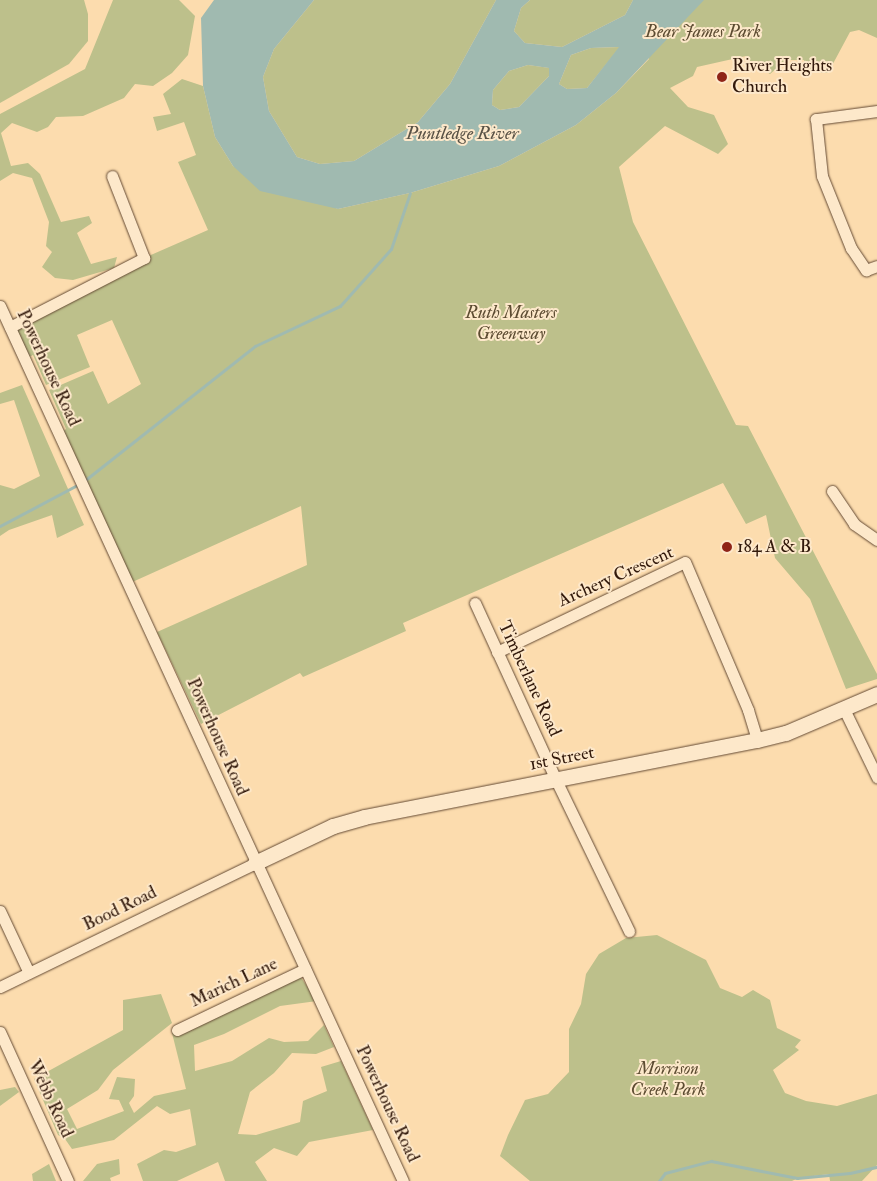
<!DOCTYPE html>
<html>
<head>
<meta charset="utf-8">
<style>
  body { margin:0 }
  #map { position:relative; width:877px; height:1181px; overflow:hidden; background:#fcdcae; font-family:"IM FELL Double Pica",serif }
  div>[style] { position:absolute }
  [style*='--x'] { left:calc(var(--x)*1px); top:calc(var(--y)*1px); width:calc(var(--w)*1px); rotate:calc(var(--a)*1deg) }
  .green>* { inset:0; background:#bdc08b }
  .water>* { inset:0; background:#a0bab0 }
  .stream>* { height:3px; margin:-1.5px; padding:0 1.5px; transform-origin:1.5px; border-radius:1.5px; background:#a0bab0 }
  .roads { filter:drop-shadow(0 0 1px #644a34) drop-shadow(0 0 1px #644a34) }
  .minor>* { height:11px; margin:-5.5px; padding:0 5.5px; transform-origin:5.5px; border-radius:5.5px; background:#fde8ca }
  .tertiary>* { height:15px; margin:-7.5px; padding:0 7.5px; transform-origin:7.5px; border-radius:7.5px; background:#fde8ca }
  .dots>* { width:14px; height:14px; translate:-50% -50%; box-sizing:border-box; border:2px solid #fde8ca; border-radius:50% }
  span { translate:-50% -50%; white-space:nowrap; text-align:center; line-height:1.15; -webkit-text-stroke:4px #fde8ca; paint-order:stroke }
  .park-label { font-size:18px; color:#5c4b31; font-style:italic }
  .poi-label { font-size:18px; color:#32190b }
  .left { translate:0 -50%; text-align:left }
  .street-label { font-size:18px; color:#32190b }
  .water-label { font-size:19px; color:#585145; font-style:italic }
</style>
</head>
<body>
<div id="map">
  <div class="green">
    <div style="clip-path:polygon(0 0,84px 0,88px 14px,88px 41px,69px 64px,0 103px)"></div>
    <div style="clip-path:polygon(113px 0,179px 0,195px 16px,188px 55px,172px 73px,153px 86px,135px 84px,124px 98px,83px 116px,56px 117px,48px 127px,37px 132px,12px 123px,1px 133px,11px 166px,28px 163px,40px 174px,61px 222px,89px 216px,92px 223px,77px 233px,91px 264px,117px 257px,114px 268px,73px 280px,55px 278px,42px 267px,52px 252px,46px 246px,49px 222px,32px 178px,13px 173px,0 181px,0 114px,85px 69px)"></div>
    <div style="clip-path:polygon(314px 0,496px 0,450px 84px,418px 122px,354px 161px,320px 164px,297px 157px,269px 111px,263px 77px,274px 49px)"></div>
    <div style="clip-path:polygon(530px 0,633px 0,625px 15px,562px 47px,525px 43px,514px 31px,521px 8px)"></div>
    <div style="clip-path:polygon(687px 0,877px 0,877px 38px,859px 30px,850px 32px,828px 73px,810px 72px,804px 60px,787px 60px,770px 74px,753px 64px,746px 56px,697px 67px,693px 76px,670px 88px,688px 107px,714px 115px,728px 144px,718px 154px,665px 126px,619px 167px,633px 222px,736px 425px,748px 426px,877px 674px,877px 679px,846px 689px,810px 599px,775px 558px,766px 515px,746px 524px,723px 483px,403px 623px,406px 631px,303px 677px,300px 673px,201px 724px,157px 632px,307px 565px,301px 506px,128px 584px,59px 434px,66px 429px,49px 390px,93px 371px,108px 404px,141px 384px,112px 320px,77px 335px,90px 367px,46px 385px,33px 355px,25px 359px,10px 327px,144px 258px,208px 230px,178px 162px,196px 155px,184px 122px,157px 131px,153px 117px,171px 114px,163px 94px,182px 79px,203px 86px,215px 137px,233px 166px,338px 209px,410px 193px,499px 166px,576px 125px,616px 93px,649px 59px,647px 47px)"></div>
    <div style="clip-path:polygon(620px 47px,587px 88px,567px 89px,559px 84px,571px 55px,591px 48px)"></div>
    <div style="clip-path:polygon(528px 65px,550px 68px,549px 76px,519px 107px,500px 110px,492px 105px,493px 90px,509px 71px)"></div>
    <div style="clip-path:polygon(22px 385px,84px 525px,57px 538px,52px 515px,9px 530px,0 536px,0 485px,14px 489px,40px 476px,14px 400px,0 404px,0 393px)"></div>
    <div style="clip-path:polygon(657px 935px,706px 960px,720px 988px,742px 997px,753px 990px,770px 1000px,777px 1028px,801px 1040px,795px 1047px,799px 1050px,773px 1070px,785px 1093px,806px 1101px,837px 1106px,877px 1094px,877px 1165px,862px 1181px,830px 1181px,829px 1174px,798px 1178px,792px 1181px,530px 1181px,500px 1156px,508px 1135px,525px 1100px,548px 1094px,569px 1072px,569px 1029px,581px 1004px,586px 974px,599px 954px,626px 938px)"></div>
    <div style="clip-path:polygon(300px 976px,317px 1001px,280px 1006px,224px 1034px,194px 1045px,195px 1071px,232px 1061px,269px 1038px,284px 1042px,308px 1041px,324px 1025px,334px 1047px,316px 1054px,292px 1053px,274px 1073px,250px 1092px,238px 1134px,256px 1135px,300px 1122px,303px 1101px,327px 1091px,321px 1067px,341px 1061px,373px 1130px,309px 1142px,297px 1156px,274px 1148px,255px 1162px,267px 1181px,225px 1181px,218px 1162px,177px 1181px,143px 1181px,137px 1164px,164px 1150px,176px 1152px,196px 1145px,190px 1109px,170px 1114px,157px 1106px,114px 1140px,72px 1149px,65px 1139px,58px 1135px,34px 1079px,123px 1030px,123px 1000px,161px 994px,172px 1023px,113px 1070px,98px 1090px,67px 1109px,77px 1129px,124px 1111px,119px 1100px,109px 1099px,117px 1077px,135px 1079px,134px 1096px,129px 1103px,134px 1113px,154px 1096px,186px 1089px,172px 1033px)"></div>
    <div style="clip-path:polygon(15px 1087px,19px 1092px,0 1106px,0 1090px)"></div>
    <div style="clip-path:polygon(119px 1159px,120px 1174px,110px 1178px,111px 1181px,83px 1181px,97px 1164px)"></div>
    <div style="clip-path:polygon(49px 1164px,56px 1181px,33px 1181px,32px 1174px)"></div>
  </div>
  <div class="water">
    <div style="clip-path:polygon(evenodd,214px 0,314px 0,274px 49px,263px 77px,269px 111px,297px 157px,320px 164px,354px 161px,418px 122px,450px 84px,496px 0,530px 0,521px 8px,514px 31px,525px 43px,562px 47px,625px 15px,633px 0,704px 0,616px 93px,576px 125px,499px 166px,410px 193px,338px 209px,260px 191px,233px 166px,215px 137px,203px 86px,201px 18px,214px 0,619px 47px,587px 88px,567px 89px,559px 84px,571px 55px,591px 48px,619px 47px,214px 0,528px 65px,549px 68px,549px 76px,519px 107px,500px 110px,492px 105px,493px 90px,509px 71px,528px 65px)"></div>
  </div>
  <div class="stream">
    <div style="--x:84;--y:481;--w:218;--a:-38.3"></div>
    <div style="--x:255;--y:346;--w:94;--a:-25.2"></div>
    <div style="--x:340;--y:306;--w:76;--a:-48.2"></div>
    <div style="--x:391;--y:249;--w:59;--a:-71.3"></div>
    <div style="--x:0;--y:526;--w:89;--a:-28"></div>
    <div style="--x:659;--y:1181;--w:10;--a:-53"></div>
    <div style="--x:665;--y:1173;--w:48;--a:-14.6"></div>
    <div style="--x:711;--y:1161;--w:88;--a:11.2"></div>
    <div style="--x:797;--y:1178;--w:53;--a:-5.4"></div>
    <div style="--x:850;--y:1173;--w:28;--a:-13"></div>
  </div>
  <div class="roads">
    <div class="minor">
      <div style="--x:877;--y:111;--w:62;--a:172.5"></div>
      <div style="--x:816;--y:119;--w:57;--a:84"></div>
      <div style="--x:822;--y:176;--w:78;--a:68.1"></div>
      <div style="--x:851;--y:248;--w:27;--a:56"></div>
      <div style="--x:866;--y:270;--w:12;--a:-20"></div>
      <div style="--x:0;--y:306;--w:963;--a:65.27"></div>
      <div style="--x:10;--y:327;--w:151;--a:-27.2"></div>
      <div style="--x:144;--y:258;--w:88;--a:-111.3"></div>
      <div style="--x:832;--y:491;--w:40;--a:56"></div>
      <div style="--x:854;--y:524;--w:28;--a:35"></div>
      <div style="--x:475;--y:603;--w:195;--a:65.4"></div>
      <div style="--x:556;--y:780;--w:168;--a:64.2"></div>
      <div style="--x:497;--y:652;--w:208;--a:-25.6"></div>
      <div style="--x:685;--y:562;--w:161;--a:66.9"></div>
      <div style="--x:748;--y:710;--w:31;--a:73"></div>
      <div style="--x:844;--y:709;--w:76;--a:64.1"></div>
      <div style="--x:0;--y:911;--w:68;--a:64.9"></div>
      <div style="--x:0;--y:987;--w:284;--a:-25.9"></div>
      <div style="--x:177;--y:1030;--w:142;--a:-25.5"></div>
      <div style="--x:0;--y:1032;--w:164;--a:65.5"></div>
    </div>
    <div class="tertiary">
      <div style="--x:255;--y:863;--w:86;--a:-25.4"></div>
      <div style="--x:333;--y:826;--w:32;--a:-16"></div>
      <div style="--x:364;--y:817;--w:400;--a:-11.1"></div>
      <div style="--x:757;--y:740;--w:30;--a:-14"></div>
      <div style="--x:786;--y:733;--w:99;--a:-23.2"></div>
    </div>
  </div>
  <div class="dots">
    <div style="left:722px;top:77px;background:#8f2418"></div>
    <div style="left:727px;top:547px;background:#8f2418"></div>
  </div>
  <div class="park-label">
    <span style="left:703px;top:32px">Bear James Park</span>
    <span style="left:511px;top:324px">Ruth Masters<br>Greenway</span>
    <span style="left:668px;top:1080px">Morrison<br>Creek Park</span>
  </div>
  <div class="poi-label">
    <span class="left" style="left:732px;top:77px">River Heights<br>Church</span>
    <span class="left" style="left:737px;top:547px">184 A &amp; B</span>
  </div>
  <div class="street-label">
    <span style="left:48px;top:368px;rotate:65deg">Powerhouse Road</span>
    <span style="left:616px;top:577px;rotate:-24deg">Archery Crescent</span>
    <span style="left:529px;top:679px;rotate:65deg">Timberlane Road</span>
    <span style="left:217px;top:737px;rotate:66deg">Powerhouse Road</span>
    <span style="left:562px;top:759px;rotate:-11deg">1st Street</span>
    <span style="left:120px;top:909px;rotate:-26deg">Bood Road</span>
    <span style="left:234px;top:983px;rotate:-25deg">Marich Lane</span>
    <span style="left:50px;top:1099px;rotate:65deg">Webb Road</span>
    <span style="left:387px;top:1104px;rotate:65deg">Powerhouse Road</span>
  </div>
  <div class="water-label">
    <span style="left:462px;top:134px">Puntledge River</span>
  </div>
</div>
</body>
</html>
